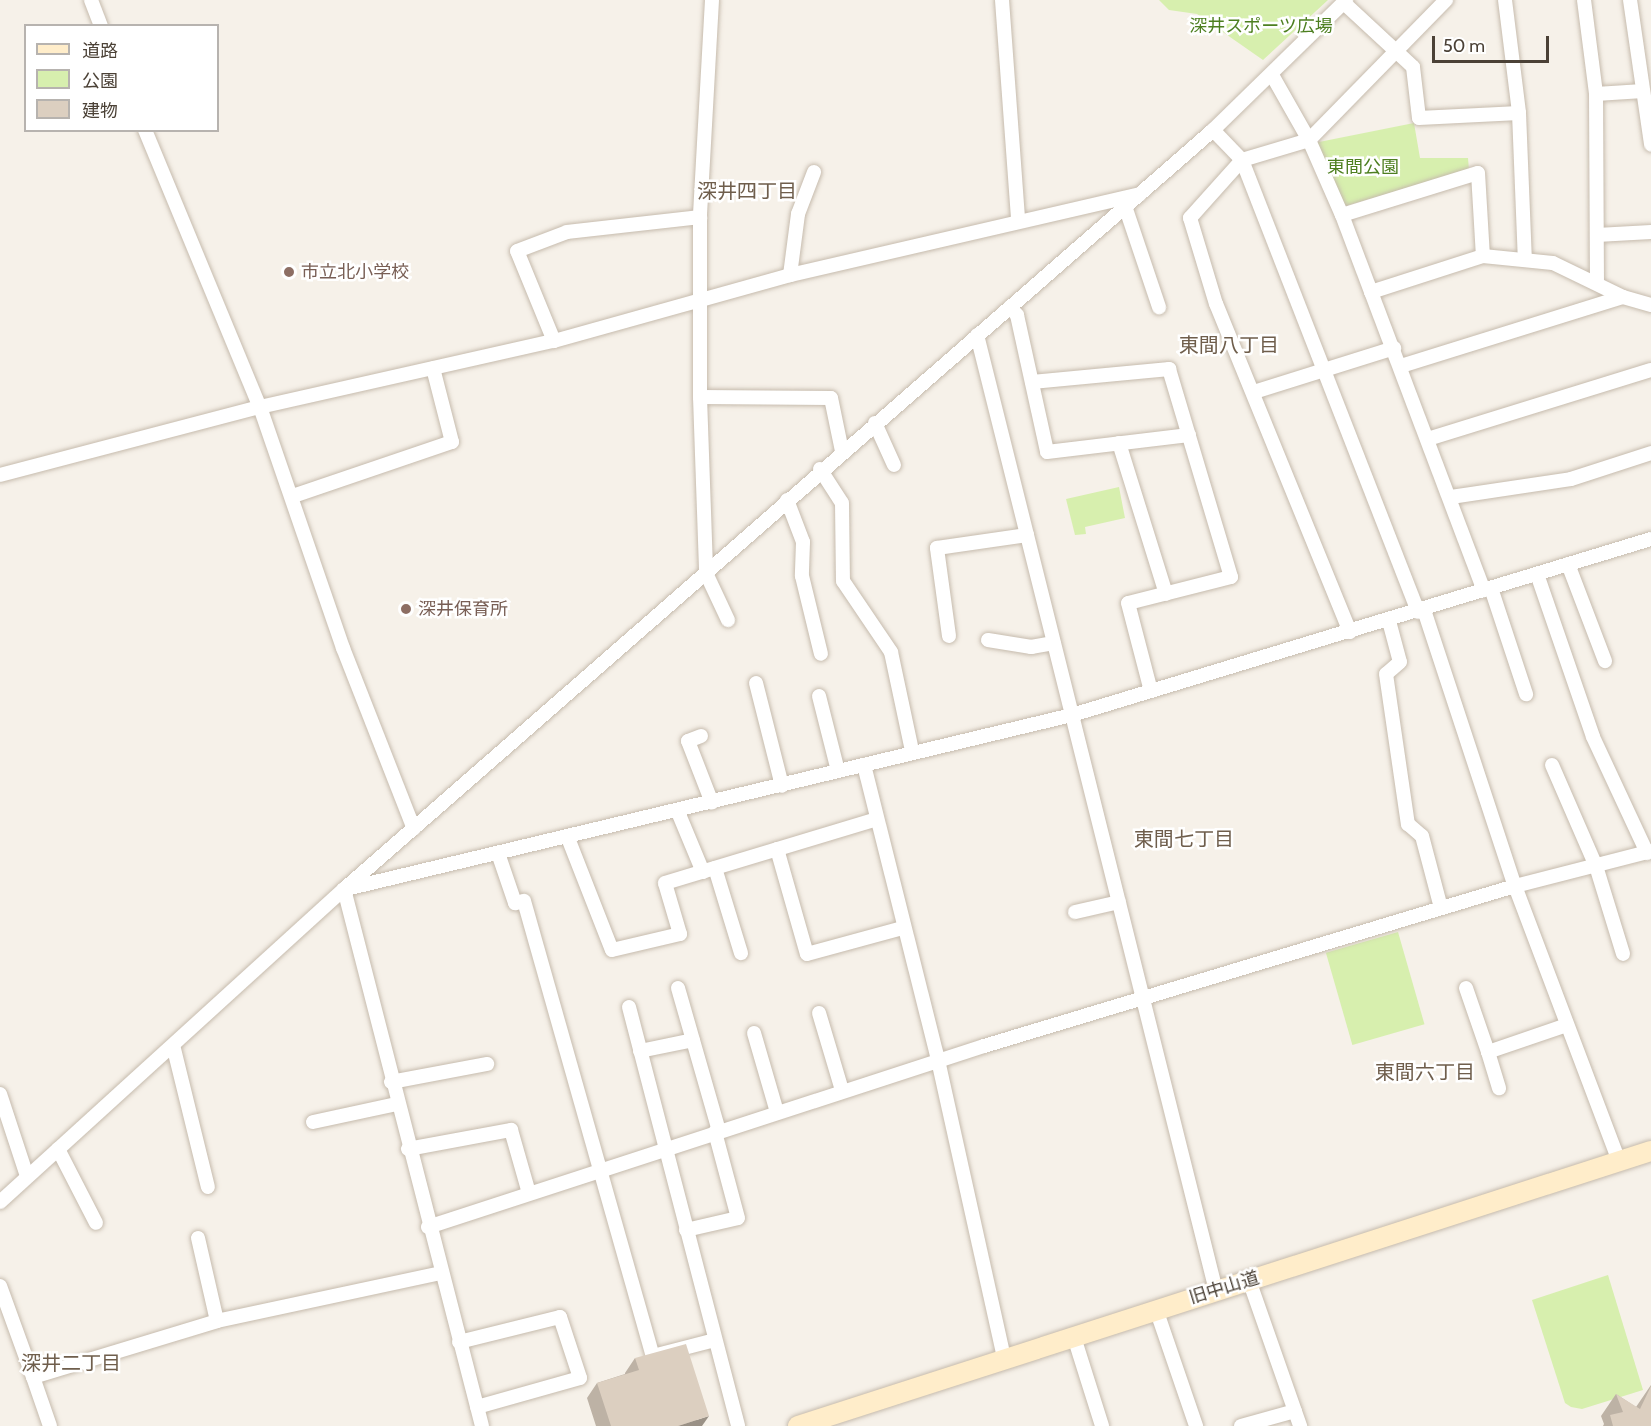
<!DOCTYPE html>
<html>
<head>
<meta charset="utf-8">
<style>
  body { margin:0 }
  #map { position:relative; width:1651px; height:1426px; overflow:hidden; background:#f6f1e9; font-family:Cabin,"Noto Sans JP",sans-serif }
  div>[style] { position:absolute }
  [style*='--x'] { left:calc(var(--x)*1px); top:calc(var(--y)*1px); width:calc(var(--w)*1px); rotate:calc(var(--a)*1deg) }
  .green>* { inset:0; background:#d7efae; transform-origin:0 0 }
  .roads { filter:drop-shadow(0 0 2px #c6bbad) drop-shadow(0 0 2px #c6bbad) }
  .minor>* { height:14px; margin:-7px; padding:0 7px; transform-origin:7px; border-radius:7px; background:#fff }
  .secondary>* { height:20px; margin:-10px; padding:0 10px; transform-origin:10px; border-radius:10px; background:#ffedca }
  .wall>* { inset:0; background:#bdb2a5 }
  .shaded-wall>* { inset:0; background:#9a9186 }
  .building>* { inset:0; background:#dccfc0 }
  .dots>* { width:16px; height:16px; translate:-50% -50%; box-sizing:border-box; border:3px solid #fff; border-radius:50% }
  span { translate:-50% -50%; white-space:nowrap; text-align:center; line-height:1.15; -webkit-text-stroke:5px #fff; paint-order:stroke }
  .park-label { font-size:18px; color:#4d7f20 }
  .education-label { font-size:18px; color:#785e54 }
  .left { translate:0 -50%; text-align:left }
  .street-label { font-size:18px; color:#4b4136 }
  .neighbourhood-label { font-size:20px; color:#6f5e4c }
  .legend { position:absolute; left:24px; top:24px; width:195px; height:108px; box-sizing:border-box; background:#fff; border:2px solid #b7b3af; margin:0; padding:8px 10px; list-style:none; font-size:18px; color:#4b4136 }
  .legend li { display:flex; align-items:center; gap:12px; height:30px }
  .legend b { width:30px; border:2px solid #b7b3af }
  .scale { position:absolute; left:1432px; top:36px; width:117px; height:27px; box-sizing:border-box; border:3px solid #4b4136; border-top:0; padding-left:8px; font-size:18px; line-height:21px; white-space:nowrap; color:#4b4136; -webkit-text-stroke:4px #fff; paint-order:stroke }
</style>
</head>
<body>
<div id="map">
  <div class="green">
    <div style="clip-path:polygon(1159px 0,1328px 0,1263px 60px,1197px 14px,1169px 10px)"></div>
    <div style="clip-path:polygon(1414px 123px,1420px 158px,1468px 158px,1469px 170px,1342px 207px,1314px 143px)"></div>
    <div style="clip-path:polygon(1119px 487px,1125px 518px,1085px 527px,1086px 534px,1075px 535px,1066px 499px)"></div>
    <div style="left:1398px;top:932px;width:96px;height:75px;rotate:74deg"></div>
    <div style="clip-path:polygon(1608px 1275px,1643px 1390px,1582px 1409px,1571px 1407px,1565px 1403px,1532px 1300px)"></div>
  </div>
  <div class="roads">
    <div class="minor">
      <div style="--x:91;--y:0;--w:28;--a:69"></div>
      <div style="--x:712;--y:0;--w:217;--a:93.2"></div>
      <div style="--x:700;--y:217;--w:180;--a:90"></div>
      <div style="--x:700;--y:397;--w:176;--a:88"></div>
      <div style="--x:706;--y:573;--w:52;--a:64.9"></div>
      <div style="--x:1002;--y:0;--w:219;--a:85.8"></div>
      <div style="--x:1505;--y:0;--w:114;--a:82.9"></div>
      <div style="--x:1519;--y:113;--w:147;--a:87.7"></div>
      <div style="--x:1584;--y:0;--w:95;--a:82.7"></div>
      <div style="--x:1596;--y:94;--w:189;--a:89.7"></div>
      <div style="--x:1630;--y:0;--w:146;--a:81.7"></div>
      <div style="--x:1344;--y:3;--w:94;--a:42.8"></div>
      <div style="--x:1413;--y:67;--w:51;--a:83.3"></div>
      <div style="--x:1419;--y:118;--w:100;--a:-2.9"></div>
      <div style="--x:1272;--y:75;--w:75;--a:60.4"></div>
      <div style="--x:1309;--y:140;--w:82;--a:66.3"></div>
      <div style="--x:1342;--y:215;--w:401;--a:69.3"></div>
      <div style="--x:1596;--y:94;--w:47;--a:-3.7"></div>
      <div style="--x:145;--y:130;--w:300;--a:67.5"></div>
      <div style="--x:260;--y:407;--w:255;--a:71"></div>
      <div style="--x:343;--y:648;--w:194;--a:68.6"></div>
      <div style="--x:1213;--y:130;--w:42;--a:46"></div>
      <div style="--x:1242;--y:160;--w:485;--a:68.7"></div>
      <div style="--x:1125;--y:206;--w:107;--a:71.4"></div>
      <div style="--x:1342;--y:215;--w:142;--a:-17.2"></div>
      <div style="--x:1478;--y:173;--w:83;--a:86.6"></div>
      <div style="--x:1597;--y:235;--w:54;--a:-3.2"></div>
      <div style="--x:790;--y:275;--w:62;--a:-82.5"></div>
      <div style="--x:798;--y:214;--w:45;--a:-69.1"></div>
      <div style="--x:1371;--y:292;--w:118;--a:-17.8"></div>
      <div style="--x:1483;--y:256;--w:70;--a:5.7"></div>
      <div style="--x:1553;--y:263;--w:78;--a:25.9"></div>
      <div style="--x:1623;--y:297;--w:29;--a:16"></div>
      <div style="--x:1010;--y:307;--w:11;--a:49"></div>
      <div style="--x:1017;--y:315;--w:140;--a:77.6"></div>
      <div style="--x:1047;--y:452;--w:143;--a:-6.8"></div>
      <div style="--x:977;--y:335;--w:985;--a:75.96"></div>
      <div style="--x:554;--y:341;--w:97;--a:-112.3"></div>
      <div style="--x:517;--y:251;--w:53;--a:-20.8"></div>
      <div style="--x:567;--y:232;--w:134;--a:-6.4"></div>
      <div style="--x:1401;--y:366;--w:232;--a:-17.3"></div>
      <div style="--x:1032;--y:382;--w:138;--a:-5.4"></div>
      <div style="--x:1169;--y:369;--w:217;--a:73.4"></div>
      <div style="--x:1231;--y:577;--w:106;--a:165.8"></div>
      <div style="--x:1128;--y:603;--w:91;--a:75.4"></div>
      <div style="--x:1254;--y:392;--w:147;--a:-17.4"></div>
      <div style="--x:700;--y:397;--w:131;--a:0.4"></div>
      <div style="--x:831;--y:398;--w:54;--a:78.3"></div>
      <div style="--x:875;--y:423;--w:46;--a:65.7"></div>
      <div style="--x:1431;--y:438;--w:230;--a:-17.2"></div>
      <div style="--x:1119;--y:443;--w:158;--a:72.7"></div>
      <div style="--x:820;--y:469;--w:40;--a:57.1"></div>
      <div style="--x:842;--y:503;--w:78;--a:89.3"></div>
      <div style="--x:843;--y:581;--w:86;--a:55.9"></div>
      <div style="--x:891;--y:652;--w:101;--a:78"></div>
      <div style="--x:0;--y:475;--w:269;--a:-14.7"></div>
      <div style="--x:260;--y:407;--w:301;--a:-12.7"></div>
      <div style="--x:554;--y:341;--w:245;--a:-15.6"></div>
      <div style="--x:790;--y:275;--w:359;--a:-13"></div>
      <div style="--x:293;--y:496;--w:168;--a:-18.8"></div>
      <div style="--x:452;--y:442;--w:76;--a:-104.4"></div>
      <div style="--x:1451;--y:497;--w:121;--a:-8.5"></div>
      <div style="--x:1571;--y:479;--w:84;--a:-18"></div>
      <div style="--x:787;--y:500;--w:45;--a:69.1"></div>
      <div style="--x:803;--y:542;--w:34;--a:92"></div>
      <div style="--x:802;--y:576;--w:80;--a:76.3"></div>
      <div style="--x:1568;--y:564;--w:104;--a:69.1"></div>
      <div style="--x:1537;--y:574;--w:172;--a:71"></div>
      <div style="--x:1593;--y:737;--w:128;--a:65"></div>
      <div style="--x:1491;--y:588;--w:112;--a:71.7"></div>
      <div style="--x:1424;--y:610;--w:291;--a:71.8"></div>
      <div style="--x:1515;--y:886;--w:294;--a:69.3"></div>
      <div style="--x:1389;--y:621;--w:42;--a:75"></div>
      <div style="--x:1400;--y:662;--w:18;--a:139"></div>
      <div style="--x:1386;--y:674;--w:152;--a:81.7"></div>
      <div style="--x:1408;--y:824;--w:18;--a:41"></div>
      <div style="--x:1422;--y:836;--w:74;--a:75.2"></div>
      <div style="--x:1350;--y:632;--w:354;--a:-112.2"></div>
      <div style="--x:1216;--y:304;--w:90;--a:-106.8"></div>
      <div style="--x:1190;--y:218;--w:78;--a:-48.1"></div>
      <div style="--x:1242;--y:160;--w:70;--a:-16.6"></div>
      <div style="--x:1309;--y:140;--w:196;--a:-45.6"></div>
      <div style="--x:949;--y:636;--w:89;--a:-97.8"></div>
      <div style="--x:937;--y:548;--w:91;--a:-8.2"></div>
      <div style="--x:988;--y:640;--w:44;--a:9.2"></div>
      <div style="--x:1031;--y:647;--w:23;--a:-10"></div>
      <div style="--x:756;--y:683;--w:106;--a:75.8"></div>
      <div style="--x:819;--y:696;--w:77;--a:75.8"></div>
      <div style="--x:701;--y:736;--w:14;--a:159"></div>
      <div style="--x:688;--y:741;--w:66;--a:68.8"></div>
      <div style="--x:864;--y:765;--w:304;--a:75.9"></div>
      <div style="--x:938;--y:1060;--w:305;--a:77.5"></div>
      <div style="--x:1552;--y:765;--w:110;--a:66.5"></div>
      <div style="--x:1596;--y:866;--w:92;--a:72.9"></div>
      <div style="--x:678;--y:812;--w:65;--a:67.4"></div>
      <div style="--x:568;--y:838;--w:120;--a:68.6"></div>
      <div style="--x:612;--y:950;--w:70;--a:-13.2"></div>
      <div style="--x:680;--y:934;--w:53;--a:-106.4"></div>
      <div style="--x:665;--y:883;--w:218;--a:-16.8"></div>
      <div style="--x:777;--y:849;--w:109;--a:74.1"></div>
      <div style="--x:807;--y:954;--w:99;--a:-15.2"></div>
      <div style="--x:499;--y:856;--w:50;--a:71.2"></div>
      <div style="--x:515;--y:903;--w:9;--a:-13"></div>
      <div style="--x:524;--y:901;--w:473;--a:74.2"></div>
      <div style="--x:653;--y:1356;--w:64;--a:-14.5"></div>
      <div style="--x:715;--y:868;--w:89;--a:73"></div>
      <div style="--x:344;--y:889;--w:554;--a:75.59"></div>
      <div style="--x:346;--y:889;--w:747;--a:-13.48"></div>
      <div style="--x:1072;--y:715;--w:605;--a:-16.91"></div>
      <div style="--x:1075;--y:912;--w:45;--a:-12.8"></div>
      <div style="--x:678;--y:988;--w:149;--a:74"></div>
      <div style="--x:1466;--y:988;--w:68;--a:71"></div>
      <div style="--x:1488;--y:1052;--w:83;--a:-18.9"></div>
      <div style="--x:629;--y:1007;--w:433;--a:75.4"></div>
      <div style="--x:819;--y:1013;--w:80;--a:73.4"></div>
      <div style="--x:754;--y:1033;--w:82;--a:73.8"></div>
      <div style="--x:174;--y:1049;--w:142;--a:76.2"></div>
      <div style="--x:640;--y:1051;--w:54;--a:-11.7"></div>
      <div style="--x:1488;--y:1052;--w:38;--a:73"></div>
      <div style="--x:391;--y:1082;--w:98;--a:-10.6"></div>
      <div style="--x:0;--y:1094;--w:86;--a:71.8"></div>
      <div style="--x:313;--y:1122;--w:85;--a:-12.2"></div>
      <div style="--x:58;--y:1149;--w:83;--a:62.8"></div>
      <div style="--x:408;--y:1149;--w:105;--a:-10.5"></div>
      <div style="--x:511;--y:1130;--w:66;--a:74.1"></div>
      <div style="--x:0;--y:1202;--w:465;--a:-42.3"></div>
      <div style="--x:344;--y:889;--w:1154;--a:-41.13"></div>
      <div style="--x:1213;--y:130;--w:186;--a:-44.3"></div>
      <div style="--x:428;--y:1227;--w:585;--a:-18.03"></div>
      <div style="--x:984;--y:1046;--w:555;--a:-16.77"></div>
      <div style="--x:1515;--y:886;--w:140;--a:-14.4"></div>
      <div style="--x:686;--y:1230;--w:53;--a:-13"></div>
      <div style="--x:738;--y:1218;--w:89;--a:-105"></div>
      <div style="--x:198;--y:1238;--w:85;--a:77.1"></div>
      <div style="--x:1249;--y:1280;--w:155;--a:70.7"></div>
      <div style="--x:0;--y:1286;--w:97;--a:70.1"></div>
      <div style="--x:33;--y:1377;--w:192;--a:-16.9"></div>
      <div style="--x:217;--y:1321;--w:228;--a:-12.1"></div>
      <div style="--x:1156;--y:1309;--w:124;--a:71.1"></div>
      <div style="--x:1074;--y:1337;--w:93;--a:72.5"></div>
      <div style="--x:459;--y:1342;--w:104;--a:-13.9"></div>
      <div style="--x:560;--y:1317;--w:64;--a:71.8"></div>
      <div style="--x:580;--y:1378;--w:107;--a:164.3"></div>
      <div style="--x:33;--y:1377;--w:52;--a:70.9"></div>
      <div style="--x:1241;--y:1426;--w:56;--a:-15.5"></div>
    </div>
    <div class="secondary">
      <div style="--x:798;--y:1426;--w:896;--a:-17.87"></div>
    </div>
  </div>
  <div class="wall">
    <div style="clip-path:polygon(635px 1358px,702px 1426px,596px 1426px,587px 1398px,597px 1383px,625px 1374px,625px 1373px)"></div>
    <div style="clip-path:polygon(1651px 1385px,1651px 1426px,1603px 1426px,1604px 1424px,1601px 1416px,1616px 1394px,1636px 1407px)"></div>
  </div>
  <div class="shaded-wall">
    <div style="clip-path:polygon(709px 1416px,702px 1426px,678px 1426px)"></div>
  </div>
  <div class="building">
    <div style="clip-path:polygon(686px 1344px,709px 1416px,678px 1426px,611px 1426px,597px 1383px,639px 1370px,635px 1358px)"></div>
    <div style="clip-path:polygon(1651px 1386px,1651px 1426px,1613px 1426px,1610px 1415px,1623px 1412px,1616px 1394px,1640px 1409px)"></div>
  </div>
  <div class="dots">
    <div style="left:289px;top:272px;background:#8d6e63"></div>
    <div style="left:406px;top:609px;background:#8d6e63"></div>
  </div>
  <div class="park-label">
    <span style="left:1261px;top:26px">深井スポーツ広場</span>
    <span style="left:1363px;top:167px">東間公園</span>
  </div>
  <div class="education-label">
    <span class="left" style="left:301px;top:272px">市立北小学校</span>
    <span class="left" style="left:418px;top:609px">深井保育所</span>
  </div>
  <div class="street-label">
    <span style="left:1224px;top:1288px;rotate:-17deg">旧中山道</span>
  </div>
  <div class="neighbourhood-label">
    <span style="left:747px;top:191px">深井四丁目</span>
    <span style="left:1229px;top:345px">東間八丁目</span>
    <span style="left:1184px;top:839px">東間七丁目</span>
    <span style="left:1425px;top:1072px">東間六丁目</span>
    <span style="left:71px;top:1363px">深井二丁目</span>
  </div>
  <ul class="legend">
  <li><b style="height:8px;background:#ffedca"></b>道路</li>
  <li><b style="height:16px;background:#d7efae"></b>公園</li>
  <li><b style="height:16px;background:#dccfc0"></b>建物</li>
  </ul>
  <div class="scale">50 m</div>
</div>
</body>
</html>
